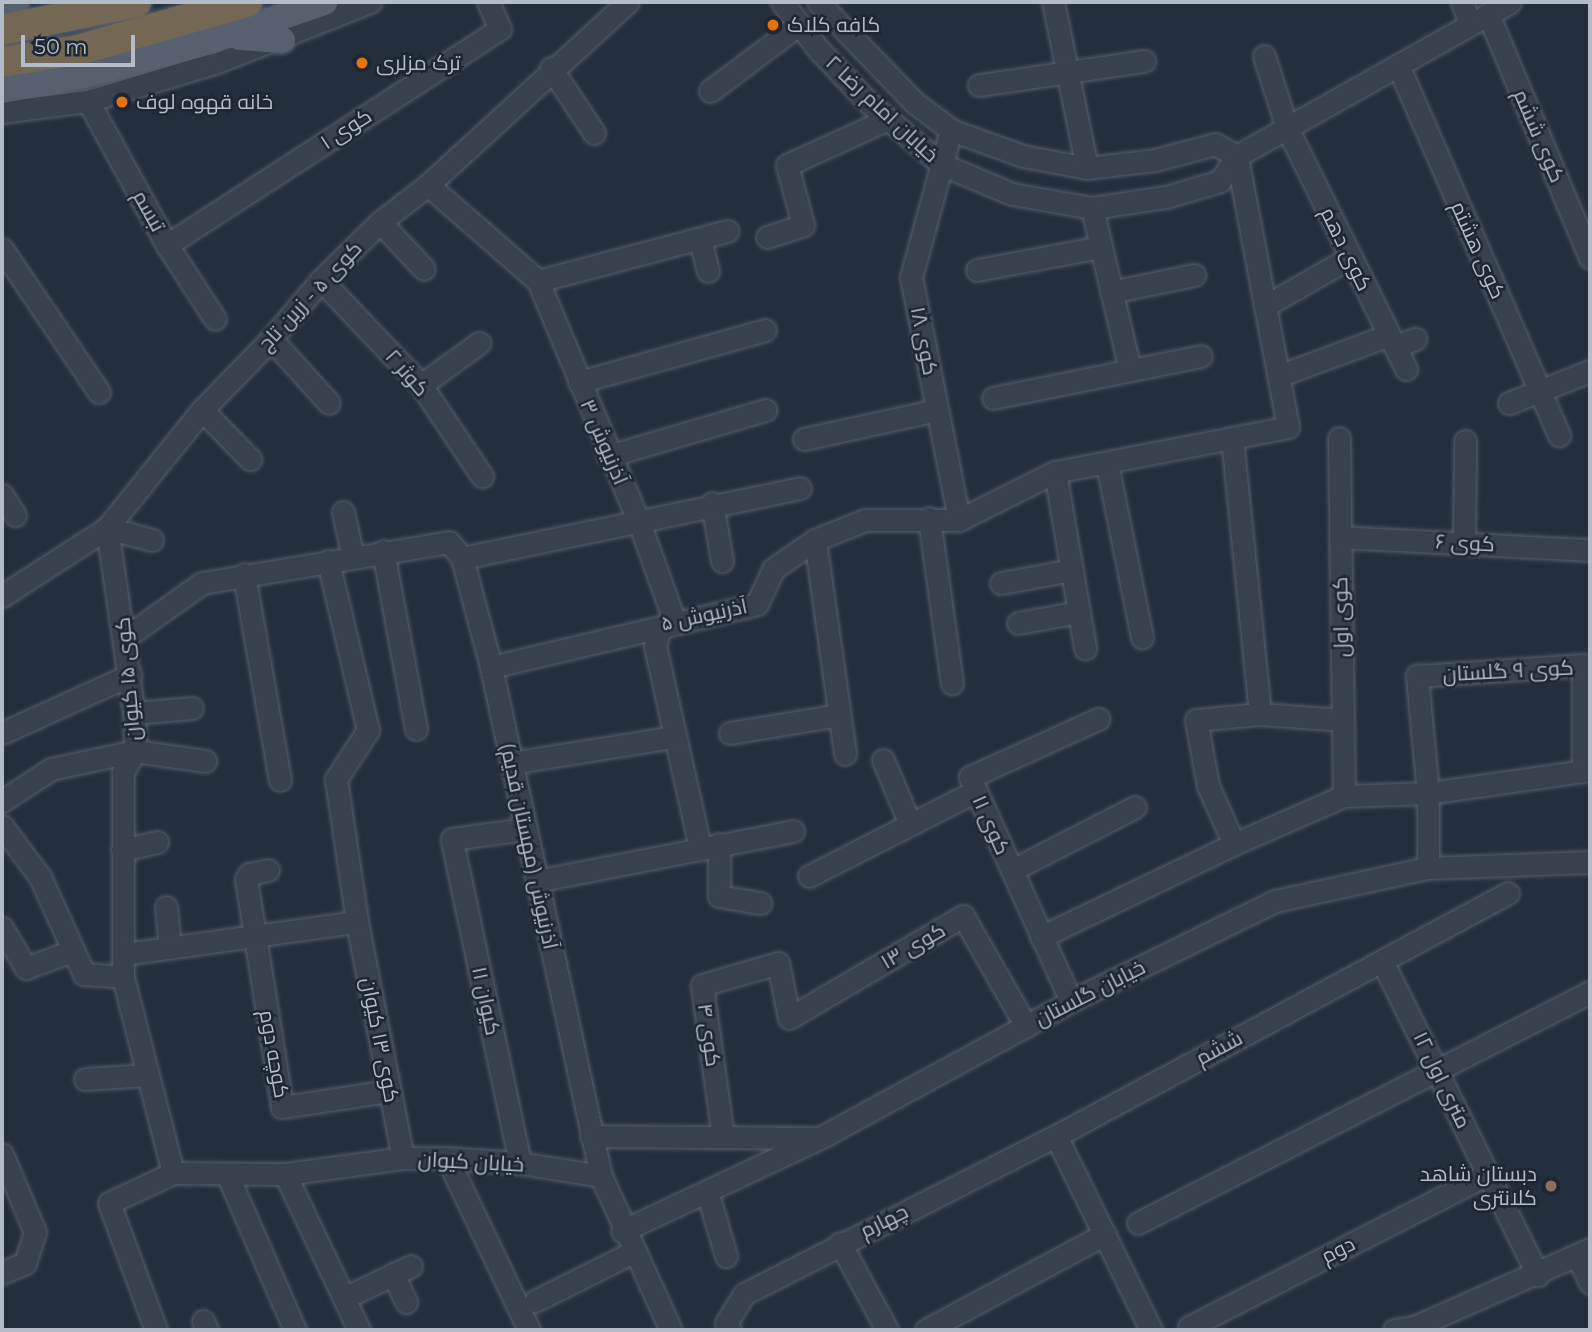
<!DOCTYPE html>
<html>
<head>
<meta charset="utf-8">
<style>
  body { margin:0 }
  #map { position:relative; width:1592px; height:1332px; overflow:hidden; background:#242f3e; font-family:Montserrat,Cairo,sans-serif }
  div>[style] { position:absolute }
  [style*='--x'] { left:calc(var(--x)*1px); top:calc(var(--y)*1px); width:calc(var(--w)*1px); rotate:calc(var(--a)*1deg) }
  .roads { filter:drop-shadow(0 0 2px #565f6c) drop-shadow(0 0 2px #565f6c) }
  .minor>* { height:21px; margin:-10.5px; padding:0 10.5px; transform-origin:10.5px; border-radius:10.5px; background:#38414e }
  .major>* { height:26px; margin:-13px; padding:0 13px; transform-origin:13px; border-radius:13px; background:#56606e }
  .highway>* { height:30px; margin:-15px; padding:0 15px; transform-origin:15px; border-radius:15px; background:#746855 }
  .dots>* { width:19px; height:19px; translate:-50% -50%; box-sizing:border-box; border:4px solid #1d2633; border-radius:50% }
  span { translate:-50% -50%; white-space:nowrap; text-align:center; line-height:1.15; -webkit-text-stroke:5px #1d2633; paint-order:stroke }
  .poi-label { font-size:21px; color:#b4bcc9 }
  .left { translate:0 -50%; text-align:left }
  .right { translate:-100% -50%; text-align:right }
  .street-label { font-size:21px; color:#b4bcc9 }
  .frame { position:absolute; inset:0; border:4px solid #b4bcc9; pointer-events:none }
  .scale { position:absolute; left:21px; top:35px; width:114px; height:32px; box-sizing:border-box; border:4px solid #b4bcc9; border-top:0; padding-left:9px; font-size:21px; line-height:24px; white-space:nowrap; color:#b4bcc9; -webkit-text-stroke:5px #1d2633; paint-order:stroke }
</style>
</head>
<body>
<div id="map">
  <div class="roads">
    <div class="minor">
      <div style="--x:782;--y:2;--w:61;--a:52.4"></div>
      <div style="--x:819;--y:50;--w:73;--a:46.7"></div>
      <div style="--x:869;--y:103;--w:94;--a:40.3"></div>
      <div style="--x:941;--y:164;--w:77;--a:22.9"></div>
      <div style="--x:1012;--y:194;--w:81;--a:9.9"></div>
      <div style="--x:1092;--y:208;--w:75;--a:-8.5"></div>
      <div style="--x:1166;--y:197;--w:56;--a:-16.5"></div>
      <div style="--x:1220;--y:181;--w:30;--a:-56"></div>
      <div style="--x:1237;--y:156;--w:313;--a:-29.4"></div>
      <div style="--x:818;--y:2;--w:140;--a:46.2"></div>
      <div style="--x:915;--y:103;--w:45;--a:36.9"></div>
      <div style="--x:951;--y:130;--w:77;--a:19.9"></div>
      <div style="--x:1023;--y:156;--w:65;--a:10.6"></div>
      <div style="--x:1087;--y:168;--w:68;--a:-6.7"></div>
      <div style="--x:1155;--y:160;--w:62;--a:-14.9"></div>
      <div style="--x:1215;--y:144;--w:25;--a:29"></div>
      <div style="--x:1053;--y:2;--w:169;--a:78.4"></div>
      <div style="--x:1462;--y:2;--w:23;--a:70"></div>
      <div style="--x:1488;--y:14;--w:264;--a:67.3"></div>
      <div style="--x:1264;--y:56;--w:76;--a:72.3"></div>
      <div style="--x:1287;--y:128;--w:269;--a:63.7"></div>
      <div style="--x:1398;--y:65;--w:404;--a:66.5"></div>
      <div style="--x:551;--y:68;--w:78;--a:56.5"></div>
      <div style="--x:979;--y:85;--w:167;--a:-8.3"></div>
      <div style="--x:710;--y:91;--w:110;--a:-36.9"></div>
      <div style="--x:88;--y:101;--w:164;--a:61.3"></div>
      <div style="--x:167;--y:245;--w:88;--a:57"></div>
      <div style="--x:2;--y:112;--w:87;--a:-7.3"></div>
      <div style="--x:88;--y:101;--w:133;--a:-16.7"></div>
      <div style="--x:215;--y:63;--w:167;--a:-21.5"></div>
      <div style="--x:951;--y:130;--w:152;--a:105.2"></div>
      <div style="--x:911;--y:277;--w:248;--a:78.8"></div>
      <div style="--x:428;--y:185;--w:146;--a:41.1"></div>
      <div style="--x:538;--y:281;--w:261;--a:67.3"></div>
      <div style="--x:639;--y:522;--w:104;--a:70.3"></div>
      <div style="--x:674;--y:620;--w:19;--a:144"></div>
      <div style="--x:659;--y:631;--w:16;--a:105"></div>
      <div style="--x:655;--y:646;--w:207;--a:77.4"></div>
      <div style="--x:1092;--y:208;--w:166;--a:76.8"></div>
      <div style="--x:380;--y:222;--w:64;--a:46.9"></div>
      <div style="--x:767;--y:237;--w:38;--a:-18"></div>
      <div style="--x:803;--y:225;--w:62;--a:-104.9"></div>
      <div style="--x:787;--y:165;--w:111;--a:-24.5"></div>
      <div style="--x:700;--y:239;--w:33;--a:76"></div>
      <div style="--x:167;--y:245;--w:397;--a:-33"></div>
      <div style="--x:500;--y:29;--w:30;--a:-114"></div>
      <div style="--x:2;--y:249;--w:173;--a:55.9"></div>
      <div style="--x:977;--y:270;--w:126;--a:-10.5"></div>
      <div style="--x:321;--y:280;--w:145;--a:46.4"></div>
      <div style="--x:421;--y:385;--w:110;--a:56.2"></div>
      <div style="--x:538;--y:281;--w:196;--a:-14.8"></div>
      <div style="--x:1111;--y:292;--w:85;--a:-11.6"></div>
      <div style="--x:1265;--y:306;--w:99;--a:-29.7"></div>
      <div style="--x:271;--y:339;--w:86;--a:47.8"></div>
      <div style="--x:1395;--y:347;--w:22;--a:-22"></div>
      <div style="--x:1278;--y:376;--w:118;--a:-20.3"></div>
      <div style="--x:579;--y:382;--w:193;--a:-15.6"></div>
      <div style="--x:421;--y:385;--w:72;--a:-35.9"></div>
      <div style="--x:993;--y:398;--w:212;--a:-11.4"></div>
      <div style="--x:1509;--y:403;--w:87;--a:-21.6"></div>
      <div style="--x:202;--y:410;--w:69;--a:45.6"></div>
      <div style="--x:1232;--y:438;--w:277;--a:84.2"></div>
      <div style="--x:1260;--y:714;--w:83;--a:4.1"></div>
      <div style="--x:1339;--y:438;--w:358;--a:89.2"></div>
      <div style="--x:804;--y:439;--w:136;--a:-12.3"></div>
      <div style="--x:608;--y:456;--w:164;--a:-16.3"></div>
      <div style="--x:1107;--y:464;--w:177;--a:78.6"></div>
      <div style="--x:1055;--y:472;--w:179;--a:80.3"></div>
      <div style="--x:2;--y:495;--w:24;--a:57"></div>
      <div style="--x:712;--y:503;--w:59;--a:80.2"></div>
      <div style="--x:343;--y:512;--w:46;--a:77.5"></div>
      <div style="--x:929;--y:518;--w:167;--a:82.1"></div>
      <div style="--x:1340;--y:537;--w:250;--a:3"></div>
      <div style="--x:152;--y:540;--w:47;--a:-165.1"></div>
      <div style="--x:107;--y:528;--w:187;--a:81.7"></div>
      <div style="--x:134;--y:713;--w:38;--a:88"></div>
      <div style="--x:135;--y:751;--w:24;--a:120"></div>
      <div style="--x:123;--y:772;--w:205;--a:90"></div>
      <div style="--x:123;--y:977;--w:202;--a:75.7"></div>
      <div style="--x:815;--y:540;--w:216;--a:82"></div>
      <div style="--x:1464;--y:543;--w:102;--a:-89.4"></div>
      <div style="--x:383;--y:551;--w:181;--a:79.5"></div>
      <div style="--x:462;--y:558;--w:345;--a:-11.7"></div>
      <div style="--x:328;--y:561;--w:174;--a:76.7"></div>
      <div style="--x:368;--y:730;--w:59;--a:123.1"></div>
      <div style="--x:336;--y:779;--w:145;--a:81.6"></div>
      <div style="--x:357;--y:922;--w:240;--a:79"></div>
      <div style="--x:244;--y:574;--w:209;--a:80.1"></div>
      <div style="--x:1001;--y:583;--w:72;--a:-10.4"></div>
      <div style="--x:2;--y:596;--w:125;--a:-32.9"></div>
      <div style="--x:107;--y:528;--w:151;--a:-51.2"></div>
      <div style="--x:202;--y:410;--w:99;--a:-45.8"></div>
      <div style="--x:271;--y:339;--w:77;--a:-49.7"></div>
      <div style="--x:321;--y:280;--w:83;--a:-44.5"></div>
      <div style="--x:380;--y:222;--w:61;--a:-37.6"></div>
      <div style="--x:428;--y:185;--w:271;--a:-42.5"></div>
      <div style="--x:1018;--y:623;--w:62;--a:-10.2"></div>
      <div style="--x:126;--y:637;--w:93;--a:-35.4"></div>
      <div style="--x:202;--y:583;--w:250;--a:-9.4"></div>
      <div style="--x:449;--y:542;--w:21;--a:51"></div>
      <div style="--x:462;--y:558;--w:113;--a:75.1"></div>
      <div style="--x:491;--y:667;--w:521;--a:77.81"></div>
      <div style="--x:1583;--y:665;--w:106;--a:90"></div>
      <div style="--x:1583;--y:771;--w:157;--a:171.9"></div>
      <div style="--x:1428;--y:793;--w:118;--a:-95.4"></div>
      <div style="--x:1417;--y:676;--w:166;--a:-3.8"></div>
      <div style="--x:491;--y:667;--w:273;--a:-13.3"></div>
      <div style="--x:757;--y:604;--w:38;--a:-65"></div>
      <div style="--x:773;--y:569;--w:51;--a:-34.6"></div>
      <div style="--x:815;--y:540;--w:54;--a:-21.8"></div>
      <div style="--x:865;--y:520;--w:94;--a:0"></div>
      <div style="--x:959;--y:520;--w:107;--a:-26.6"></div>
      <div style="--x:1055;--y:472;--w:237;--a:-10.9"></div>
      <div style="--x:1288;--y:427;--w:276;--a:-100.7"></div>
      <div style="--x:134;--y:713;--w:58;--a:-4.9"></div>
      <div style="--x:2;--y:733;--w:141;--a:-24.4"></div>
      <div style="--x:730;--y:733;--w:110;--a:-9.4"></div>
      <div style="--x:883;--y:760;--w:69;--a:67.1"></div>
      <div style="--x:511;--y:763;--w:165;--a:-9.1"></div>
      <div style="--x:2;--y:801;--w:59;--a:-33.1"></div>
      <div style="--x:51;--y:769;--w:86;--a:-12.1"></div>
      <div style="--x:135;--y:751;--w:71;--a:8.1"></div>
      <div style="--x:2;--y:826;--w:64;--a:53.3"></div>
      <div style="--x:40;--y:877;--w:107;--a:65.6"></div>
      <div style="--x:84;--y:974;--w:39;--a:4"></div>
      <div style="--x:719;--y:844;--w:52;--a:90"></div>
      <div style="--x:719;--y:896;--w:42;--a:9.7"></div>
      <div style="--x:1234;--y:844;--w:64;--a:-114.1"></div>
      <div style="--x:1208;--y:786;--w:67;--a:-100.3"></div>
      <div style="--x:1196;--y:720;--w:64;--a:-5.4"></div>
      <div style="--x:122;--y:850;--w:36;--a:-13"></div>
      <div style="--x:268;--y:870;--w:19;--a:168"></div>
      <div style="--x:249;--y:874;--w:6;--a:121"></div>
      <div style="--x:246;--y:879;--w:231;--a:81"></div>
      <div style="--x:282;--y:1107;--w:108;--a:-8.5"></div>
      <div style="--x:1012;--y:870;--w:138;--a:-27.1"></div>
      <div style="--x:809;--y:876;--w:187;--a:-27"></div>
      <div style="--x:536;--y:881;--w:262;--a:-11"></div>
      <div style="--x:166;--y:907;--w:41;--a:84.4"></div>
      <div style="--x:2;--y:928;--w:47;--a:59"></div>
      <div style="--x:26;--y:968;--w:49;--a:-20.3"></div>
      <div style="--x:1041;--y:937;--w:214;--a:-25.7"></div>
      <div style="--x:1234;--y:844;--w:120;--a:-23.6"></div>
      <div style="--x:1344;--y:796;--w:84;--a:-2"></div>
      <div style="--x:1428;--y:793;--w:75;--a:90"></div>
      <div style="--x:125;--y:954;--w:234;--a:-7.9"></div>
      <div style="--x:1382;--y:961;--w:351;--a:63.6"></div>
      <div style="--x:1071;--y:1001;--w:246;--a:-114.3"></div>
      <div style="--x:970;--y:777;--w:141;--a:-24.4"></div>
      <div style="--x:85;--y:1079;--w:63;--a:-3.6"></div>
      <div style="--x:591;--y:1136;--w:223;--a:0.5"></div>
      <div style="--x:1056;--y:1136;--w:216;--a:63.9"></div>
      <div style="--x:723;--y:1137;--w:153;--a:-97.9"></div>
      <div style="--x:702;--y:985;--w:79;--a:-16.1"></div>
      <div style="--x:778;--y:963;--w:56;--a:78.7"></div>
      <div style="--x:789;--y:1018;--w:202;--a:-30.4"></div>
      <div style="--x:963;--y:916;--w:127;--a:60.2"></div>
      <div style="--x:2;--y:1154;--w:85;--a:67.1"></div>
      <div style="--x:35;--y:1232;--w:33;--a:108"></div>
      <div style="--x:25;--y:1263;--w:25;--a:157"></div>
      <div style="--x:447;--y:1158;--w:191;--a:64.5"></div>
      <div style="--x:520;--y:1163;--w:331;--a:-101.9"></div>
      <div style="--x:452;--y:839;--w:74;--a:-7.8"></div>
      <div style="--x:285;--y:1174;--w:173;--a:64.6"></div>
      <div style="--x:228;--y:1176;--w:168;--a:66.5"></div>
      <div style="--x:707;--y:1191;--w:68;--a:73.7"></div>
      <div style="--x:1138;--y:1223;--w:508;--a:-27.07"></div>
      <div style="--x:622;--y:1231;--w:219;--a:-25.2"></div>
      <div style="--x:820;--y:1138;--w:286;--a:-28.6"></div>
      <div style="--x:1071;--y:1001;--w:227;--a:-26.1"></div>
      <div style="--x:1275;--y:901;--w:157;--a:-12.2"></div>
      <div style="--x:1428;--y:868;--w:162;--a:-2.1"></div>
      <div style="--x:840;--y:1243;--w:99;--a:61.6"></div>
      <div style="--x:1577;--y:1256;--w:30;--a:64"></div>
      <div style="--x:393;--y:1274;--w:31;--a:65"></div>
      <div style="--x:344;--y:1298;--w:74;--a:-25.5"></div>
      <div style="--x:535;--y:1301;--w:110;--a:-26.6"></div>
      <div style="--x:203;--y:1321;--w:10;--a:66"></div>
      <div style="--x:1189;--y:1327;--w:336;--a:-27.1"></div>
      <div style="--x:156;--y:1330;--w:135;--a:-110.3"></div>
      <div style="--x:109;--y:1203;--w:71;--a:-25.1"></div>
      <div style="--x:173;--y:1173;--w:112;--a:0.5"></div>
      <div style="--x:285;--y:1174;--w:119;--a:-7.7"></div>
      <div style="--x:403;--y:1158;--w:44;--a:0"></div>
      <div style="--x:447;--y:1158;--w:73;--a:3.9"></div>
      <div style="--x:520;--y:1163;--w:82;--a:9.1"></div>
      <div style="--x:601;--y:1176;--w:169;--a:65.6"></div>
      <div style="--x:730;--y:1330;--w:8;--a:-120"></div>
      <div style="--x:726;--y:1323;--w:34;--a:-58"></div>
      <div style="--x:744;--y:1294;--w:350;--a:-26.9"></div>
      <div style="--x:1056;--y:1136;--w:513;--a:-28.26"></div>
      <div style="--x:926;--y:1330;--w:203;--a:-28.2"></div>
      <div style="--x:1394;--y:1330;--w:20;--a:-9"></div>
      <div style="--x:1414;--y:1327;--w:193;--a:-23.9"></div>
    </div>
    <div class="major">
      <div style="--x:2;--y:4;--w:14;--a:-8"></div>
      <div style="--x:240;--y:37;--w:42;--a:4.1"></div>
      <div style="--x:2;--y:90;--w:82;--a:-10.5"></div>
      <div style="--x:83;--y:75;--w:132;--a:-14.9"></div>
      <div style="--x:211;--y:41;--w:120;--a:-19"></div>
    </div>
    <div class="highway">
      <div style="--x:2;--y:30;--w:137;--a:-11.8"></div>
      <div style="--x:2;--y:62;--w:77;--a:-9"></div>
      <div style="--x:78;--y:50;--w:176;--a:-15.9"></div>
    </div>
  </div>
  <div class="dots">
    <div style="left:773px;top:25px;background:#e8710a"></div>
    <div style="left:362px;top:63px;background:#e8710a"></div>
    <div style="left:122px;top:102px;background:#e8710a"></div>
    <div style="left:1551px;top:1186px;background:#8d6e63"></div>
  </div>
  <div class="poi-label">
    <span class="left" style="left:787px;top:25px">کافه کلاک</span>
    <span class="left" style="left:376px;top:63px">ترک مزلری</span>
    <span class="left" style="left:136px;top:102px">خانه قهوه لوف</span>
    <span class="right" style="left:1537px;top:1186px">دبستان شاهد<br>کلانتری</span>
  </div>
  <div class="street-label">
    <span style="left:882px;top:109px;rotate:43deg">خیابان امام رضا ۲</span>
    <span style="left:346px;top:129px;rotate:-33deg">کوی ۱</span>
    <span style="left:1539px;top:136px;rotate:67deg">کوی ششم</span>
    <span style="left:149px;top:211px;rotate:61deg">تبسم</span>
    <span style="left:1346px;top:249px;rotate:64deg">کوی دهم</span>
    <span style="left:1478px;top:250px;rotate:66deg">کوی هشتم</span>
    <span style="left:310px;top:296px;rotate:-47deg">کوی ۵ - زرین تاج</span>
    <span style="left:924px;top:341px;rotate:79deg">کوی ۱۸</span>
    <span style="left:407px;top:373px;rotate:49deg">کوثر ۲</span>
    <span style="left:604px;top:442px;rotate:67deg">آذرنیوش ۳</span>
    <span style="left:1465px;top:543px;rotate:3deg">کوی ۶</span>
    <span style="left:704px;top:615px;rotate:-12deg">آذرنیوش ۵</span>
    <span style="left:1341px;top:617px;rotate:-91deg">کوی اول</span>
    <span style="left:1508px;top:671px;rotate:-3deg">کوی ۹ گلستان</span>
    <span style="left:128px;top:679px;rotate:-95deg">کوی ۱۵ کیوان</span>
    <span style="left:991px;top:825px;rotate:66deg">کوی ۱۱</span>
    <span style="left:529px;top:846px;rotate:78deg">آذرنیوش (مهستان قدیم)</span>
    <span style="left:913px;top:946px;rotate:-30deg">کوی ۱۳</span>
    <span style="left:1090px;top:993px;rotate:-27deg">خیابان گلستان</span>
    <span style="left:486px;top:1001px;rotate:78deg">کیوان ۱۱</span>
    <span style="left:709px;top:1035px;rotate:82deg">کوی ۴</span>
    <span style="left:380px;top:1040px;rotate:79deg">کوی ۱۳ کیوان</span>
    <span style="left:1219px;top:1048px;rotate:-28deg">ششم</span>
    <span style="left:274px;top:1054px;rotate:80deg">کوچه دوم</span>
    <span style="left:1442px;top:1080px;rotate:64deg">۱۲ متری اول</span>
    <span style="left:471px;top:1162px;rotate:3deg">خیابان کیوان</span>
    <span style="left:884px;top:1221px;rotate:-26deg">چهارم</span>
    <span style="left:1338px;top:1250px;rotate:-27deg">دوم</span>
  </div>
  <div class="frame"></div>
  <div class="scale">50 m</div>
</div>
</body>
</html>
